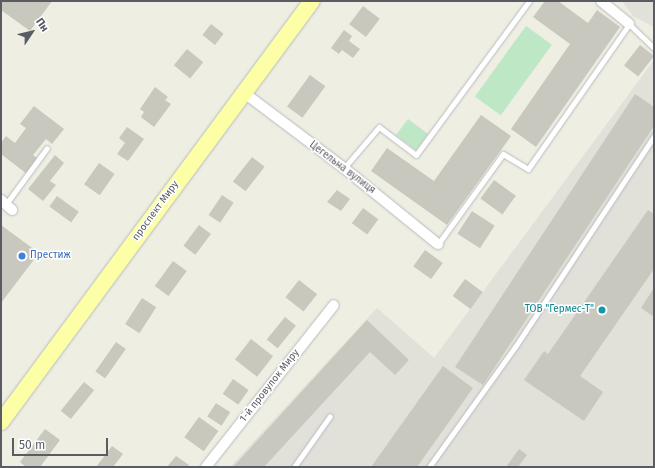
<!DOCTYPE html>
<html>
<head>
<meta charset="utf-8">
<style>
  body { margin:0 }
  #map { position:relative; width:655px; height:468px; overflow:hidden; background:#eeeee2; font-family:"Fira Sans",sans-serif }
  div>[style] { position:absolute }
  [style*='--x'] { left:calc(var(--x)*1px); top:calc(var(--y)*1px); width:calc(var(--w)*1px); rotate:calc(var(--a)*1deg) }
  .industrial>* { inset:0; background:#e1e0d9 }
  .green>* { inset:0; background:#bde7c5; transform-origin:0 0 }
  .building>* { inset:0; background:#c9c8bf; transform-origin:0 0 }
  .roads { filter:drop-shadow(0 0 1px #babbc1) drop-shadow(0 0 1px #babbc1) }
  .service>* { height:5px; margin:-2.5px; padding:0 2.5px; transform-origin:2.5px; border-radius:2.5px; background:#fff }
  .minor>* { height:10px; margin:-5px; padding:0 5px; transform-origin:5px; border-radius:5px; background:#fff }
  .primary>* { height:16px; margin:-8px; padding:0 8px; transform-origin:8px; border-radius:8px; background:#fcffa5 }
  .dots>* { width:11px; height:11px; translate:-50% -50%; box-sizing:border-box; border:2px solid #fff; border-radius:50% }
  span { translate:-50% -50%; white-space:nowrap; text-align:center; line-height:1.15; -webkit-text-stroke:3px #fff; paint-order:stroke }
  .street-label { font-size:10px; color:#5a5c63 }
  .shop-label { font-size:10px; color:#366cbe }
  .left { translate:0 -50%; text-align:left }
  .culture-label { font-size:10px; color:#0d838f }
  .right { translate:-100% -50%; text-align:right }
  .frame { position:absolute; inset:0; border:2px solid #5a5c63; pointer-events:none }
  .north { position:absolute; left:12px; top:12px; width:40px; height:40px; -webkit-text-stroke:3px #fff; paint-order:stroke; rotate:55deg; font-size:11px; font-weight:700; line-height:16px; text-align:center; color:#5a5c63 }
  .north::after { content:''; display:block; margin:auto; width:14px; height:18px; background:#5a5c63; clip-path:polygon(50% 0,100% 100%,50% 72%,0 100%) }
  .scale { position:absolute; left:12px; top:438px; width:96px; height:18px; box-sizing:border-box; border:2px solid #5a5c63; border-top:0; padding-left:5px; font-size:12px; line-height:14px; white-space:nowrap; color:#5a5c63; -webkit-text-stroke:3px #fff; paint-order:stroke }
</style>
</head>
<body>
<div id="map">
  <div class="industrial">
    <div style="clip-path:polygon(622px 1px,654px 1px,654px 27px,633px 16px)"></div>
    <div style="clip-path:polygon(654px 60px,654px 467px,230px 467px,377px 308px,434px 358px)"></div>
  </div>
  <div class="green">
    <div style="left:526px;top:26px;width:32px;height:87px;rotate:36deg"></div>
    <div style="left:408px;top:119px;width:25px;height:20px;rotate:37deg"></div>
  </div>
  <div class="building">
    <div style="clip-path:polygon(1px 1px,52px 1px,30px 31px,1px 10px)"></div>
    <div style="clip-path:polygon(545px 1px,558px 1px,588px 23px,597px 10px,620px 27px,536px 147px,511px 129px,570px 44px,533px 17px)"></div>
    <div style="left:363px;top:6px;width:21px;height:23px;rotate:37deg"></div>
    <div style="left:211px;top:24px;width:16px;height:14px;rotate:38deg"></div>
    <div style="clip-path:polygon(344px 30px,352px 36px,349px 41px,360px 49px,353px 58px,342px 50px,339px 54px,331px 48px)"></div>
    <div style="left:640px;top:45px;width:18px;height:26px;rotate:38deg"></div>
    <div style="left:187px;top:49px;width:21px;height:21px;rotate:39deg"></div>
    <div style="left:310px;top:75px;width:19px;height:39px;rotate:36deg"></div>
    <div style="clip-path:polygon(155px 87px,168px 97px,165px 100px,171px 104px,154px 127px,141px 117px,144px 112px,140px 109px)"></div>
    <div style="clip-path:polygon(635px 94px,654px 107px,654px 126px,483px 385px,455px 367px)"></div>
    <div style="clip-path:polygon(34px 106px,64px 129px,52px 144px,46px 139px,33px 155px,38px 159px,27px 174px,1px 154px,1px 143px,6px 136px,15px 143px,26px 128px,20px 124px)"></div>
    <div style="clip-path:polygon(481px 115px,511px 136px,447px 225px,371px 171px,387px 148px,434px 181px)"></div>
    <div style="clip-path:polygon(127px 127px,144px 139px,128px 161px,117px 154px,125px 143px,119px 138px)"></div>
    <div style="clip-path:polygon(55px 155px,64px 163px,50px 181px,56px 185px,43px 201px,28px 189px)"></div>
    <div style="left:252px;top:157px;width:16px;height:31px;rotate:38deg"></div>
    <div style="left:99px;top:163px;width:19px;height:26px;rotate:35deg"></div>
    <div style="left:494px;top:180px;width:27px;height:23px;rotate:36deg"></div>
    <div style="clip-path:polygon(337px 190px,350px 199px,341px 211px,327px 202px)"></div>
    <div style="left:222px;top:195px;width:14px;height:24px;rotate:34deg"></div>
    <div style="left:57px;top:196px;width:27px;height:13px;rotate:36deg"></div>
    <div style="left:363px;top:208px;width:19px;height:19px;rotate:36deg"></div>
    <div style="clip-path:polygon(648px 210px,654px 214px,654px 269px,580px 376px,603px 392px,584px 421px,524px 380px,544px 351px,548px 354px)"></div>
    <div style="left:472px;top:211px;width:27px;height:27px;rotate:33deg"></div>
    <div style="clip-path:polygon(1px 225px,39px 253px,1px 303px)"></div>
    <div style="left:199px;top:225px;width:15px;height:26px;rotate:37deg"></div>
    <div style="left:425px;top:250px;width:22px;height:20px;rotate:36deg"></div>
    <div style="left:173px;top:261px;width:17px;height:31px;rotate:36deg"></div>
    <div style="left:465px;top:279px;width:22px;height:21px;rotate:36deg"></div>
    <div style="left:299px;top:280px;width:23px;height:22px;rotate:38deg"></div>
    <div style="clip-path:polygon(654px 288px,654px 317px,641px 308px)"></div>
    <div style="left:142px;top:298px;width:17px;height:31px;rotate:33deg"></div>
    <div style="left:285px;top:317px;width:14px;height:29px;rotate:39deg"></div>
    <div style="clip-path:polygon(367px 320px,409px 360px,395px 375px,370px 352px,264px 467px,233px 467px)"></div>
    <div style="left:251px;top:339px;width:28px;height:26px;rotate:38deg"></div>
    <div style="left:116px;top:342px;width:12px;height:36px;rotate:35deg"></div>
    <div style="clip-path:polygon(443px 366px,473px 388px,417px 467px,371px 467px)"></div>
    <div style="left:233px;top:379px;width:19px;height:18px;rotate:35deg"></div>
    <div style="left:84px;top:382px;width:13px;height:37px;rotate:39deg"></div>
    <div style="left:216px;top:403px;width:17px;height:16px;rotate:33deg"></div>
    <div style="left:199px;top:417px;width:24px;height:25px;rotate:36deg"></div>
    <div style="clip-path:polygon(45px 429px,60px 440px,40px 467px,26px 467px,20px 462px)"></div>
    <div style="clip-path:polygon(112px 446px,123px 454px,113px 467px,96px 467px)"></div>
    <div style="clip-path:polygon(519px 449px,527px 455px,518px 467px,506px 467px)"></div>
    <div style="clip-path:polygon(176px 456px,189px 465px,188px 467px,167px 467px)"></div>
  </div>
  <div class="roads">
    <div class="service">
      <div style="--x:344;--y:168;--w:54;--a:-49.5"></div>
      <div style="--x:379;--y:127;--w:46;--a:37.1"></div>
      <div style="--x:416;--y:155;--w:191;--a:-53.7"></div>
      <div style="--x:6;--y:204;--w:69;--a:-53.8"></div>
      <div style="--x:438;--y:244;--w:111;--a:-54.2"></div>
      <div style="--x:503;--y:154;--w:29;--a:31"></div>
      <div style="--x:528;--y:169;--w:177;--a:-55.1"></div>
      <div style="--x:629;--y:24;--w:35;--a:44"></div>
      <div style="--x:294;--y:467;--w:62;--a:-54.8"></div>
      <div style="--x:429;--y:467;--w:148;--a:-54.4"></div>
      <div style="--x:515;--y:347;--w:253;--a:-56.6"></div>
    </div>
    <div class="minor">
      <div style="--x:601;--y:1;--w:36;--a:39"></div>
      <div style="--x:243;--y:92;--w:126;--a:37"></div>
      <div style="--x:344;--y:168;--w:121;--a:39"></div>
      <div style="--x:1;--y:200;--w:15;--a:42"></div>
      <div style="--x:206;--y:467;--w:206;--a:-51.7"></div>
    </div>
    <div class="primary">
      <div style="--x:1;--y:422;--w:523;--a:-53.55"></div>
    </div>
  </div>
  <div class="dots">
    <div style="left:22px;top:256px;background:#3f7fe0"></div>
    <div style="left:602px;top:310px;background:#0f9aa8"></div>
  </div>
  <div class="street-label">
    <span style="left:342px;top:168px;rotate:37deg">Цегельна вулиця</span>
    <span style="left:156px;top:211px;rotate:-54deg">проспект Миру</span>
    <span style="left:270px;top:386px;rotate:-52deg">1-й провулок Миру</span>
  </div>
  <div class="shop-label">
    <span class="left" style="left:30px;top:256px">Престиж</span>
  </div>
  <div class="culture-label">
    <span class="right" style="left:594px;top:310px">ТОВ "Гермес-Т"</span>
  </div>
  <div class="frame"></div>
  <div class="north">Пн</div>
  <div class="scale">50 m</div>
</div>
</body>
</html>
